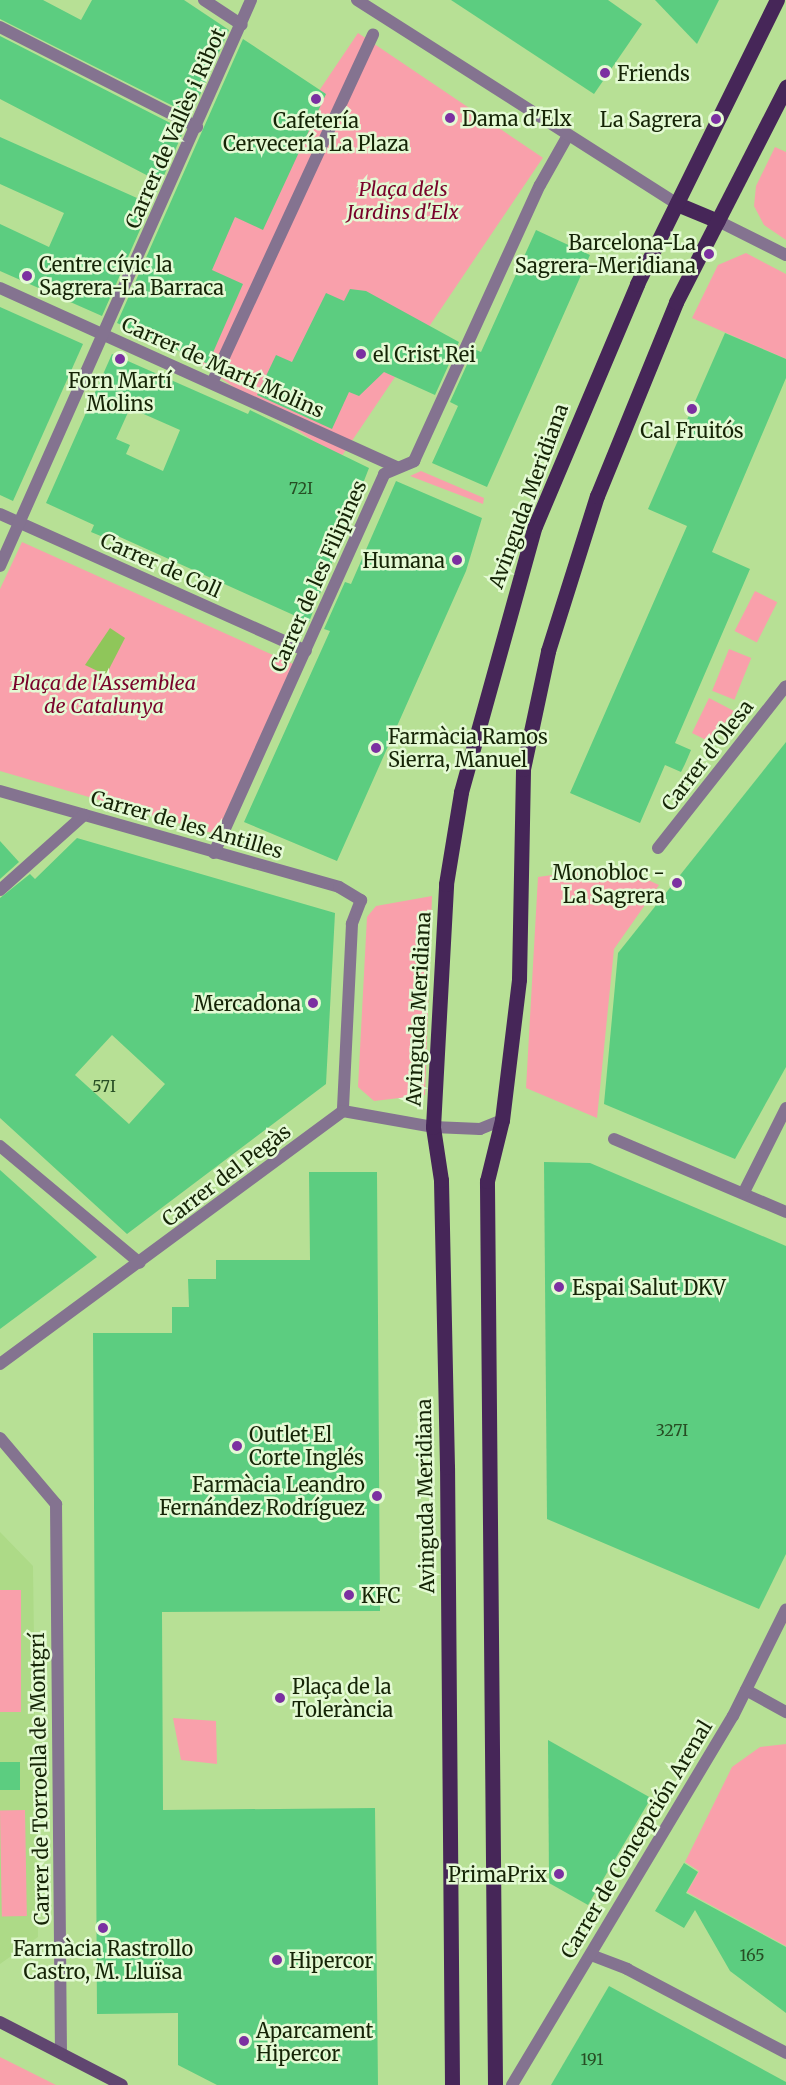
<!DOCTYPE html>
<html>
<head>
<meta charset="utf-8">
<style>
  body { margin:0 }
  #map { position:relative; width:786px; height:2085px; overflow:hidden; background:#b7e095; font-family:Merriweather,serif }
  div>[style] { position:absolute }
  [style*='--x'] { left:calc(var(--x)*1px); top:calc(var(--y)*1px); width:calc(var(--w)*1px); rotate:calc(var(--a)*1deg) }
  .built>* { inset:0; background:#adda87 }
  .green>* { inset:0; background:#f9a0ab; transform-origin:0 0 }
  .water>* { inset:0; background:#8fc65a }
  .building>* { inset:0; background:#5ccd80; transform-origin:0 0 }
  .pedestrian>* { height:12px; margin:-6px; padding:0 6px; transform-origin:6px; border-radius:6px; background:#847390 }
  .minor>* { height:12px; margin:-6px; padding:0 6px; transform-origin:6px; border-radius:6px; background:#847390 }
  .tertiary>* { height:12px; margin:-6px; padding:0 6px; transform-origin:6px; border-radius:6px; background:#847390 }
  .secondary>* { height:12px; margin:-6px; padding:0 6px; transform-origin:6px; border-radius:6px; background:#604670 }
  .primary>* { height:15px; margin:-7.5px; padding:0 7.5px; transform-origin:7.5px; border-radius:7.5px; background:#462658 }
  .dots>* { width:16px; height:16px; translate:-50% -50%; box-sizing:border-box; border:3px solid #e4fad4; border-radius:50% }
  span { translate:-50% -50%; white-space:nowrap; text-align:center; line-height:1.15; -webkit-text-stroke:5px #e4fad4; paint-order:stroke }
  .number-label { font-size:16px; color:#274e24 }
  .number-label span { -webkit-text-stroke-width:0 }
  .poi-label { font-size:20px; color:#152406 }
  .left { translate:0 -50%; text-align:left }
  .right { translate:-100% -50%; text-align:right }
  .street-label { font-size:20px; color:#152406 }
  .park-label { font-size:20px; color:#79032b; font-style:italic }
</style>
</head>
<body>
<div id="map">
  <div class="built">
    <div style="clip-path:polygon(0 1532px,33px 1566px,38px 1937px,0 1964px)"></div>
  </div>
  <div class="green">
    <div style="left:358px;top:33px;width:223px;height:363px;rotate:34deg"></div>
    <div style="clip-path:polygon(775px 147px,786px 152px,786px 240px,764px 225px,754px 206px,756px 186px)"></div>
    <div style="clip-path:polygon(746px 253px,786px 274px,786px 359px,692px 318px,718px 265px)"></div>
    <div style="clip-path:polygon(421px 471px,484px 498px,483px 504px,410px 476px)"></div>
    <div style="clip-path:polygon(22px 542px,293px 664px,218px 830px,212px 833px,0 771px,0 589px)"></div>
    <div style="left:755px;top:591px;width:25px;height:45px;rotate:27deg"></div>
    <div style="left:729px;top:649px;width:24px;height:45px;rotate:22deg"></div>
    <div style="clip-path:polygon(709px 698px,734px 711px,710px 742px,692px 733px)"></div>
    <div style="clip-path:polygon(617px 866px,659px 885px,614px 949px,597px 1118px,526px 1088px,538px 877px)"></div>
    <div style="clip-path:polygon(432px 896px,425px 1095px,374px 1101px,358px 1087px,367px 917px,376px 906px)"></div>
    <div style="left:0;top:1590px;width:21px;height:122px"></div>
    <div style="clip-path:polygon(173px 1718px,216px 1721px,217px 1764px,181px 1760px)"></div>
    <div style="clip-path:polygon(786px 1744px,786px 1946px,687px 1892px,699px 1871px,685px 1862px,732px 1767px,760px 1747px)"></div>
    <div style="left:25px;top:1810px;width:106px;height:25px;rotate:89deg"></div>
    <div style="clip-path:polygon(0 2057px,56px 2085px,0 2085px)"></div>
  </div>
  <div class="water">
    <div style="clip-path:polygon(110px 628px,125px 638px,106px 675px,85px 665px)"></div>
  </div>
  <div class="building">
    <div style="clip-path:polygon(0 0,43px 0,81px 20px,92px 0,184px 0,229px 30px,191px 115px,0 19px)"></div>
    <div style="clip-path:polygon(451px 0,608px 0,642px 24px,594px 94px)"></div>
    <div style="clip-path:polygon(655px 0,719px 0,697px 44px)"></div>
    <div style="clip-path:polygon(0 36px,184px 130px,102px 316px,0 271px,0 224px,49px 247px,64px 213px,0 184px,0 137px,146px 202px,156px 180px,0 99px)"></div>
    <div style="clip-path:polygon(243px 39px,326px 94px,263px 230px,235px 217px,212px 270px,243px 284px,208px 364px,117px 323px)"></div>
    <div style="clip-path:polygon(536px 230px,590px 255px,487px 487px,432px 463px,458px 406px,450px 402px,474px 349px,481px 352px)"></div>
    <div style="clip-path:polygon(350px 289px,366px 291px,459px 342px,435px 395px,384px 372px,359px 396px,349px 392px,332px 429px,257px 395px,276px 355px,292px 362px,326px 293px,344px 301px)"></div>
    <div style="clip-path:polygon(0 307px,83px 344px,13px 501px,0 495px)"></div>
    <div style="clip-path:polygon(725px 333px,786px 359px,786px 378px,712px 552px,750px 569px,675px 743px,691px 750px,685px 764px,681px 772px,665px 765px,640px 823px,570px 793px,687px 526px,648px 509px)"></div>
    <div style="clip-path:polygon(evenodd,112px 354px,248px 414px,250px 410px,369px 468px,309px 622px,111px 533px,108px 539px,91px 532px,94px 525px,46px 503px,112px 354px,130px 408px,180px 430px,163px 471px,126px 454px,130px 445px,116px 439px,130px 408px)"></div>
    <div style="clip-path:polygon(396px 481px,482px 518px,466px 571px,337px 861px,244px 822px,330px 631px,324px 629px,345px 582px,351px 584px)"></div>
    <div style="clip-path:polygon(786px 742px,786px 1067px,735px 1159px,604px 1104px,618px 953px)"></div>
    <div style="clip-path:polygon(evenodd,77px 838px,335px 913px,326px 1084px,127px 1234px,0 1118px,0 898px,30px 874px,35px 879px,77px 838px,112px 1035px,165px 1084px,129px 1124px,75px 1075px,112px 1035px)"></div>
    <div style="clip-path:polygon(0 841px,19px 862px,0 879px)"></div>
    <div style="clip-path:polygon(544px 1162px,590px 1163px,786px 1246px,786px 1554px,759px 1609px,547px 1519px)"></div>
    <div style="clip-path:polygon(0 1170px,97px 1257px,0 1329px)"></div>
    <div style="clip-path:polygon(309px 1172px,377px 1172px,380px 1611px,162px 1612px,163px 1810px,375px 1808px,378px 2085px,217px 2085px,178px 2065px,178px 2013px,97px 2014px,93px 1333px,172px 1333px,172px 1307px,189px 1307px,188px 1279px,216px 1279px,216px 1260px,310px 1260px)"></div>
    <div style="clip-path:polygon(548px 1740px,651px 1798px,588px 1905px,549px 1883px)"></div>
    <div style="left:0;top:1762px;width:20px;height:28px"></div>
    <div style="clip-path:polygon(684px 1863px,698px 1872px,686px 1893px,786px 1947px,786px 2013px,730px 1971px,695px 1910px,684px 1928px,655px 1911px)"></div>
    <div style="clip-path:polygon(609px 1986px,786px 2082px,786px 2085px,551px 2085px)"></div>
  </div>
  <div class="pedestrian">
    <div style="--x:212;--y:383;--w:384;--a:-65.2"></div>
  </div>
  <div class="minor">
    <div style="--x:204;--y:0;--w:45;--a:33.3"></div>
    <div style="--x:0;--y:27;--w:221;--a:26.9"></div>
    <div style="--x:0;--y:288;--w:435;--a:24.3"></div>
    <div style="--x:0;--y:514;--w:335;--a:24.1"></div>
    <div style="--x:0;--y:566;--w:619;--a:-66.08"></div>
    <div style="--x:0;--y:791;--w:352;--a:15.8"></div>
    <div style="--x:339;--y:887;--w:26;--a:31"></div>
    <div style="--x:361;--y:900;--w:26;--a:111"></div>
    <div style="--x:352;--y:924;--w:187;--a:92.8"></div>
    <div style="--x:658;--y:848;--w:206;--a:-51.7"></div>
    <div style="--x:214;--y:853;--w:415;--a:-65.8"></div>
    <div style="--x:384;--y:474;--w:33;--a:-23"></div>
    <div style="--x:414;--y:461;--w:303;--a:-65.5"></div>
    <div style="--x:540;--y:185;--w:55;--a:-60.6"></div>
    <div style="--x:0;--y:890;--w:113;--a:-41.8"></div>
    <div style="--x:614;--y:1139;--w:187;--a:23"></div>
    <div style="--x:0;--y:1146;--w:182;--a:39.9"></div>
    <div style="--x:744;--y:1192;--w:94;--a:-63.4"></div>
    <div style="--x:0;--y:1364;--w:426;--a:-36.4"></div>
    <div style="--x:343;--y:1111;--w:91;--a:10.1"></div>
    <div style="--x:433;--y:1127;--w:47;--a:2.4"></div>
    <div style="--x:480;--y:1129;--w:24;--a:-22"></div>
    <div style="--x:0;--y:1438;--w:87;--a:49.7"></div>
    <div style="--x:56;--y:1504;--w:549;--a:89.48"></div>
    <div style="--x:746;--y:1690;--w:46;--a:28.8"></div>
    <div style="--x:591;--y:1955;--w:39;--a:21"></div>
    <div style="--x:627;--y:1969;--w:180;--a:27.8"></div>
    <div style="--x:512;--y:2085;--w:430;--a:-59.1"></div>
    <div style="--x:733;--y:1716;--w:119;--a:-63.6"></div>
  </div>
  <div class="tertiary">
    <div style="--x:357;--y:0;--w:379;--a:32.5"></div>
    <div style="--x:718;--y:221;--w:76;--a:26.6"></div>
  </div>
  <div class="secondary">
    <div style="--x:0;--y:2022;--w:137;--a:27.3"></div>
  </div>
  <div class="primary">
    <div style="--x:677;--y:204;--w:44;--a:22.5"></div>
    <div style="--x:452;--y:2085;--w:618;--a:-90.46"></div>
    <div style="--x:447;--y:1467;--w:287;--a:-91.2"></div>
    <div style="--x:441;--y:1180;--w:54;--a:-98.6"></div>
    <div style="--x:433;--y:1127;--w:243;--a:-86.9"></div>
    <div style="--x:446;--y:884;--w:93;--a:-80.7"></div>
    <div style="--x:461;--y:792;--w:276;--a:-74.5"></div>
    <div style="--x:535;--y:526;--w:263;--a:-67.1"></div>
    <div style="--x:637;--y:284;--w:317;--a:-63.8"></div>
    <div style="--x:495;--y:2085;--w:904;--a:-90.51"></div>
    <div style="--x:487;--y:1181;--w:63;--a:-76.2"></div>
    <div style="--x:502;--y:1120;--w:142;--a:-83.1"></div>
    <div style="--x:519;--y:979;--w:210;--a:-88.9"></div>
    <div style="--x:523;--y:769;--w:121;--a:-78"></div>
    <div style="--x:548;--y:651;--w:163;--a:-72.5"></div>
    <div style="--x:597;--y:496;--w:209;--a:-67.8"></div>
    <div style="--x:676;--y:302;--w:242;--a:-62.9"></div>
  </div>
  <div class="dots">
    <div style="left:605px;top:73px;background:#7b30a1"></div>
    <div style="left:316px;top:99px;background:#7b30a1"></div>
    <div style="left:450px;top:118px;background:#7b30a1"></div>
    <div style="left:716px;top:119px;background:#7b30a1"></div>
    <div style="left:709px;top:254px;background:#7b30a1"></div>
    <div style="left:27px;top:276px;background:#7b30a1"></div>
    <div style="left:361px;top:354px;background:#7b30a1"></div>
    <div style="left:120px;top:359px;background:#7b30a1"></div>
    <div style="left:692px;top:409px;background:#7b30a1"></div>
    <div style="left:457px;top:560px;background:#7b30a1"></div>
    <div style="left:376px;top:748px;background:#7b30a1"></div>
    <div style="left:677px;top:883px;background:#7b30a1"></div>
    <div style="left:313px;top:1003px;background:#7b30a1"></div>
    <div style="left:559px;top:1287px;background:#7b30a1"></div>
    <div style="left:237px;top:1446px;background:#7b30a1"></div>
    <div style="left:377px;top:1496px;background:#7b30a1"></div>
    <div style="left:349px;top:1595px;background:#7b30a1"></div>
    <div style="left:280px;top:1698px;background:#7b30a1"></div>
    <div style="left:559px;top:1874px;background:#7b30a1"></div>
    <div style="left:103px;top:1928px;background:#7b30a1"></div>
    <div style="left:277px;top:1960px;background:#7b30a1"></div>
    <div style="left:244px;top:2041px;background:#7b30a1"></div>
  </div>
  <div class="number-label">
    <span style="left:301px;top:488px">72I</span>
    <span style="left:104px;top:1086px">57I</span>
    <span style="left:672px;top:1430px">327I</span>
    <span style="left:752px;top:1955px">165</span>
    <span style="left:592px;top:2059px">191</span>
  </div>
  <div class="poi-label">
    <span class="left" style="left:617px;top:73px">Friends</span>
    <span class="left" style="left:462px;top:118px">Dama d'Elx</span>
    <span class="right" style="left:702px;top:119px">La Sagrera</span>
    <span style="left:316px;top:132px">Cafetería<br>Cervecería La Plaza</span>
    <span class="right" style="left:696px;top:254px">Barcelona-La<br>Sagrera-Meridiana</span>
    <span class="left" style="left:39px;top:276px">Centre cívic la<br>Sagrera-La Barraca</span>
    <span class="left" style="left:373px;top:354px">el Crist Rei</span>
    <span style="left:120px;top:392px">Forn Martí<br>Molins</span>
    <span style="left:692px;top:430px">Cal Fruitós</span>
    <span class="right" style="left:445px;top:560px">Humana</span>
    <span class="left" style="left:388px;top:748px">Farmàcia Ramos<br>Sierra, Manuel</span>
    <span class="right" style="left:665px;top:884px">Monobloc -<br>La Sagrera</span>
    <span class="right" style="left:301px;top:1003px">Mercadona</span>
    <span class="left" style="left:572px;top:1287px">Espai Salut DKV</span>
    <span class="left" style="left:249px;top:1446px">Outlet El<br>Corte Inglés</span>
    <span class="right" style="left:365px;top:1496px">Farmàcia Leandro<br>Fernández Rodríguez</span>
    <span class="left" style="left:361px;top:1595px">KFC</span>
    <span class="left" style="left:292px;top:1698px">Plaça de la<br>Tolerància</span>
    <span class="right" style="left:547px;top:1874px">PrimaPrix</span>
    <span style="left:103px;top:1960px">Farmàcia Rastrollo<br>Castro, M. Lluïsa</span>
    <span class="left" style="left:289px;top:1960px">Hipercor</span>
    <span class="left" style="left:256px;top:2042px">Aparcament<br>Hipercor</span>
  </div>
  <div class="street-label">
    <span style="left:175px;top:128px;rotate:-66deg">Carrer de Vallès i Ribot</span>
    <span style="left:223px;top:367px;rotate:24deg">Carrer de Martí Molins</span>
    <span style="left:528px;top:496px;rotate:-70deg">Avinguda Meridiana</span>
    <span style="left:161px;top:565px;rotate:24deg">Carrer de Coll</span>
    <span style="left:318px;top:576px;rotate:-66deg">Carrer de les Filipines</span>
    <span style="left:707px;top:755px;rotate:-52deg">Carrer d'Olesa</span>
    <span style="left:187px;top:824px;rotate:16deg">Carrer de les Antilles</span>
    <span style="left:418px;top:1009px;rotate:-87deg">Avinguda Meridiana</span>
    <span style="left:226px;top:1175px;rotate:-37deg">Carrer del Pegàs</span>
    <span style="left:425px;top:1496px;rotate:-91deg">Avinguda Meridiana</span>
    <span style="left:39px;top:1779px;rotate:-91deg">Carrer de Torroella de Montgrí</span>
    <span style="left:636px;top:1839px;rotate:-59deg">Carrer de Concepción Arenal</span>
  </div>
  <div class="park-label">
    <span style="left:403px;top:200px">Plaça dels<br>Jardins d'Elx</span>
    <span style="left:104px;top:694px">Plaça de l'Assemblea<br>de Catalunya</span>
  </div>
</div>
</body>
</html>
